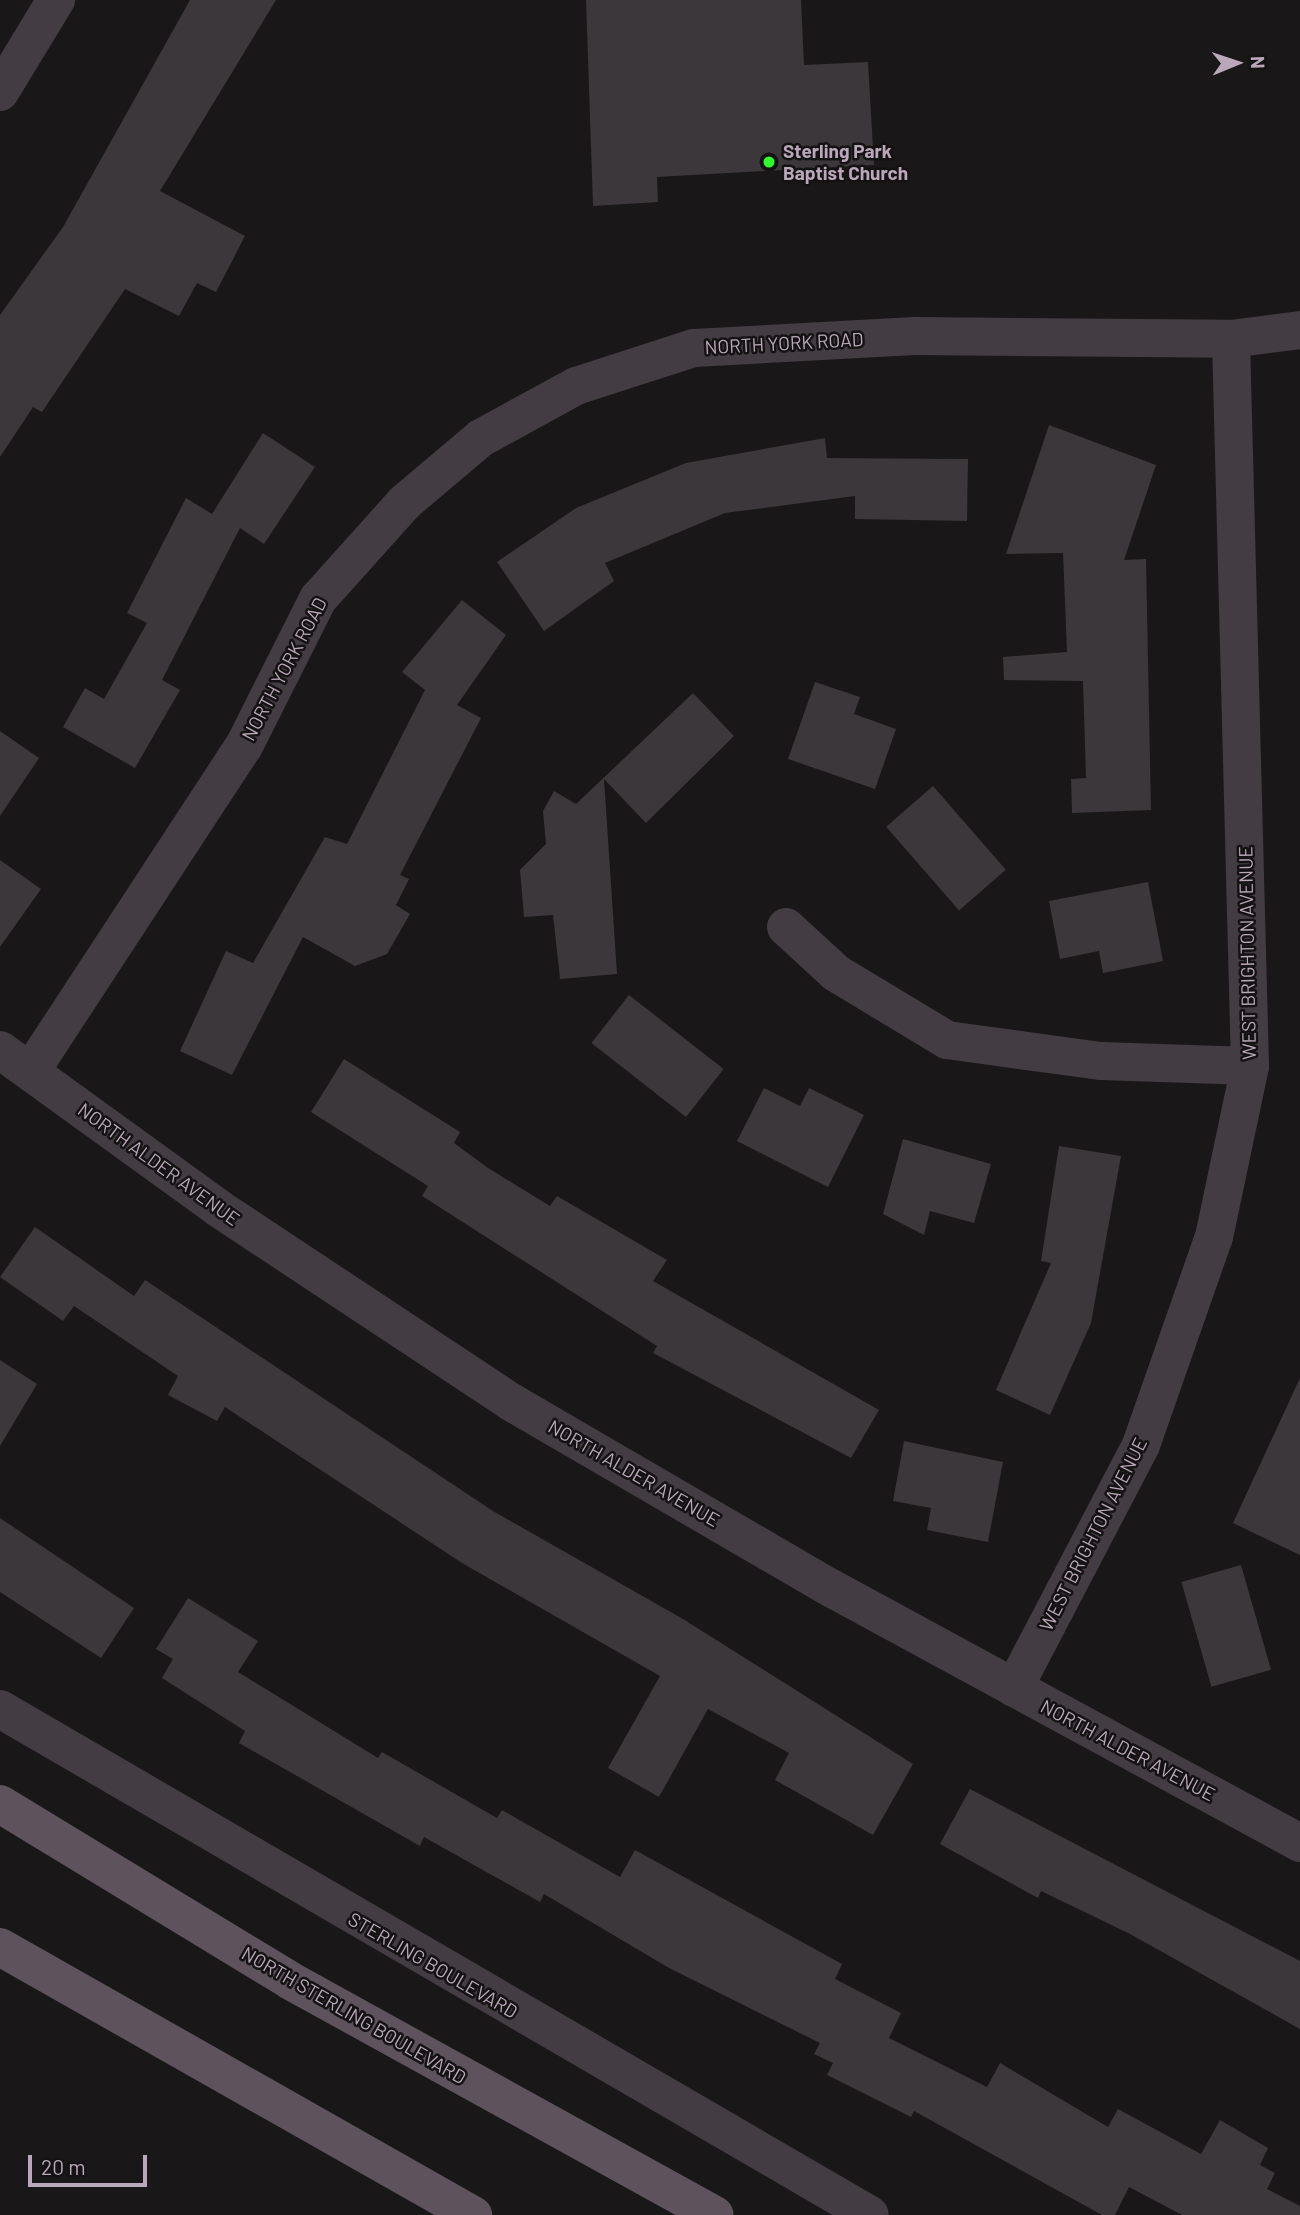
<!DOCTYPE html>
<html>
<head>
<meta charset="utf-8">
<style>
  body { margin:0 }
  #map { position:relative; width:1300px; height:2215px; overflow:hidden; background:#191718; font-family:Barlow,sans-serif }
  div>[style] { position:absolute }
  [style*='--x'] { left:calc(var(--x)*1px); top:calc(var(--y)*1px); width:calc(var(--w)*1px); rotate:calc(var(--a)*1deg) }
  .building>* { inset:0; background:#3b373a; transform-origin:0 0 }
  .minor>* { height:38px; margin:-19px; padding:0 19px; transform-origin:19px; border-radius:19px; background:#433c42 }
  .major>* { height:38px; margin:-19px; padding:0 19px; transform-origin:19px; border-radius:19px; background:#5e535d }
  .dots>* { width:19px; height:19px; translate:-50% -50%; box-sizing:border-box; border:4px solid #141213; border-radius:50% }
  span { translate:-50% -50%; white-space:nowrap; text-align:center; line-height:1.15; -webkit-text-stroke:5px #141213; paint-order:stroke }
  .poi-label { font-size:19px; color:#baa8ba; font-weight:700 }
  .left { translate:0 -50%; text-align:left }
  .street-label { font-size:19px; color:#baa8ba }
  .north { position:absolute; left:1202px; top:28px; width:70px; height:70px; -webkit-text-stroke:5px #141213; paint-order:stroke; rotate:88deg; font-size:19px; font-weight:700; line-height:28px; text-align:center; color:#baa8ba }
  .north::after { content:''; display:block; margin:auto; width:24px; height:32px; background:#baa8ba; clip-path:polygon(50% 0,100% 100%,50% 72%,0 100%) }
  .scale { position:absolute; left:28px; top:2155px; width:119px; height:32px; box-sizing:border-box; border:4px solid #baa8ba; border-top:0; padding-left:9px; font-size:21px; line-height:24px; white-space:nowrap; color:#baa8ba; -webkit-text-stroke:5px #141213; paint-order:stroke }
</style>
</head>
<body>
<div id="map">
  <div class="building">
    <div style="clip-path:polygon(190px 0,276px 0,160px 191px,245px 236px,216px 292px,197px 283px,179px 316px,125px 289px,42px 412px,33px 407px,0 457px,0 315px,63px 227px)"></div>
    <div style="clip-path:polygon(586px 0,801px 0,804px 65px,868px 62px,874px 165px,657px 177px,658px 202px,593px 206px)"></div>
    <div style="clip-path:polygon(1049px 425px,1156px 465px,1124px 560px,1146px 559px,1151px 810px,1072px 813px,1071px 779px,1086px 778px,1083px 681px,1004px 680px,1003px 657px,1067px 652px,1063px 553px,1006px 554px)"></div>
    <div style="clip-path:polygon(263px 433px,315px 467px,264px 544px,240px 528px,162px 680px,180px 690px,135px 768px,63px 727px,85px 688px,104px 699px,147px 623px,127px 613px,186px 498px,212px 514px)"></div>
    <div style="clip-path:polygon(825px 438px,827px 458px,968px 459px,967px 521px,855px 519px,855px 496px,725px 513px,605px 563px,614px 581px,544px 631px,497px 562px,576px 508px,686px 463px)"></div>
    <div style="clip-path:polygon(462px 600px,506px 635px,457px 705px,481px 718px,400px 875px,409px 879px,396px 905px,410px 914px,387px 954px,355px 966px,303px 937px,232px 1075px,180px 1051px,226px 951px,253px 963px,325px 837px,347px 844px,425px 690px,402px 672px)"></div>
    <div style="clip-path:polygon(815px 682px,860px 697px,854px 714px,896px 729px,875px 789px,788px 759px)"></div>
    <div style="clip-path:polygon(693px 693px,734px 736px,646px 823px,604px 779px,617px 974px,560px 979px,553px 915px,524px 917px,520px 870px,546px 844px,543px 811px,554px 791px,576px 804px)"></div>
    <div style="clip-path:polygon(0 731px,39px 758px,0 816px)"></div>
    <div style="left:933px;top:786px;width:111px;height:62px;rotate:49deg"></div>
    <div style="clip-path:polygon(0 860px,41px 889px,0 947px)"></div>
    <div style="clip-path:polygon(1148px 882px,1163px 961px,1103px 973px,1099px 951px,1060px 959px,1049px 901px)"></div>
    <div style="left:629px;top:995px;width:120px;height:61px;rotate:38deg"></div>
    <div style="clip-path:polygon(344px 1059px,460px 1132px,454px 1143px,488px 1168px,550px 1206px,557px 1196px,667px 1260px,653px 1281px,879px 1410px,851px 1458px,653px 1353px,657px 1346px,422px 1196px,428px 1186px,311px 1112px)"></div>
    <div style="clip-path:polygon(764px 1088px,800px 1106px,809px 1088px,864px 1115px,828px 1187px,737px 1141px)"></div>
    <div style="clip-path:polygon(903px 1139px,991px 1164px,974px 1223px,930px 1211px,924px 1235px,883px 1214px)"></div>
    <div style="clip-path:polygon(1059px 1146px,1121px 1156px,1091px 1323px,1050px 1415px,996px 1390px,1051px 1263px,1041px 1261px)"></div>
    <div style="clip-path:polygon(35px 1227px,134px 1296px,145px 1280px,493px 1511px,683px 1619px,913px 1764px,873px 1835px,775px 1780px,789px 1753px,708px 1709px,659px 1797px,608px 1768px,660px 1676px,462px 1563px,225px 1407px,217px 1421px,168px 1395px,178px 1376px,74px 1306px,63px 1321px,0 1277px)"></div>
    <div style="clip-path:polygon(0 1360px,37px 1384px,0 1446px)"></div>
    <div style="clip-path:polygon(1300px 1378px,1300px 1555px,1233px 1523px)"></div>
    <div style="clip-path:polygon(904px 1441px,1003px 1462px,988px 1542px,927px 1530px,931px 1508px,893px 1501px)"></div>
    <div style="clip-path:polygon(0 1518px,134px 1608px,101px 1658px,0 1592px)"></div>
    <div style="left:1241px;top:1565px;width:109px;height:62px;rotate:74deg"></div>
    <div style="clip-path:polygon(188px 1598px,258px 1641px,238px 1672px,378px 1758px,382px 1752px,497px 1818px,502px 1810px,620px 1877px,635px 1850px,842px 1964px,835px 1979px,901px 2013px,889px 2038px,987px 2087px,1000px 2063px,1108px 2127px,1118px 2109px,1201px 2154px,1220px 2120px,1268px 2148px,1260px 2165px,1275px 2173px,1267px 2189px,1300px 2206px,1300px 2215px,1182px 2215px,1129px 2187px,1115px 2215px,1102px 2215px,914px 2111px,911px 2117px,827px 2075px,833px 2063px,814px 2054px,820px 2043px,669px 1968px,544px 1894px,540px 1902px,424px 1837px,420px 1846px,239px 1743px,245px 1731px,162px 1678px,173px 1659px,156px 1649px)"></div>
    <div style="clip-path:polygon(970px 1789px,1300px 1961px,1300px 2029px,1130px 1934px,1041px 1891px,1038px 1898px,940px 1844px)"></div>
  </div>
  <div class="minor">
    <div style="--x:0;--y:92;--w:108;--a:-58.7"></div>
    <div style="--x:786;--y:927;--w:68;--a:42.6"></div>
    <div style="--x:836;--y:973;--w:130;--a:31.1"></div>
    <div style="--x:947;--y:1040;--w:155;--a:7.8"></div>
    <div style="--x:1101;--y:1061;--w:149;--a:1.9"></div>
    <div style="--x:0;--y:1050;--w:269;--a:35.9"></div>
    <div style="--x:218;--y:1208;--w:351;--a:33.5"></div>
    <div style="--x:511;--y:1402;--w:370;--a:30.2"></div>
    <div style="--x:831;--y:1588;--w:534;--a:28.53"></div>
    <div style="--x:31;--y:1071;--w:389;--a:-56.8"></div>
    <div style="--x:244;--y:746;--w:165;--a:-63.3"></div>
    <div style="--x:318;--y:599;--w:129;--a:-48.1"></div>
    <div style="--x:404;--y:503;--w:101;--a:-40.2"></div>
    <div style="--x:481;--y:438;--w:108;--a:-28.7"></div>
    <div style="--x:576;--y:386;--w:124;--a:-17.9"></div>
    <div style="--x:694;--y:348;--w:221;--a:-3.1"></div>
    <div style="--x:915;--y:336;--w:316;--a:0.5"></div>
    <div style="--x:1231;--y:339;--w:70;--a:-7.4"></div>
    <div style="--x:1014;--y:1688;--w:274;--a:-62.4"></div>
    <div style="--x:1141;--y:1445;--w:220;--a:-70.7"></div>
    <div style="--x:1214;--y:1237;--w:175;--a:-78.1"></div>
    <div style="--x:1250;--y:1066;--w:727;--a:-91.5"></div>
    <div style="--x:0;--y:1709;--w:1006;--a:30.18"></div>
  </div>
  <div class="major">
    <div style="--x:0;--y:1804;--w:338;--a:31.3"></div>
    <div style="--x:289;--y:1980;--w:486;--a:28.9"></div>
    <div style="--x:0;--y:1947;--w:544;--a:29.54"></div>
  </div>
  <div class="dots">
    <div style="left:769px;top:162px;background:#2cff29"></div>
  </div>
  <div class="poi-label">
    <span class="left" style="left:783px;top:162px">Sterling Park<br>Baptist Church</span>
  </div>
  <div class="street-label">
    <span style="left:784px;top:343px;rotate:-3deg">NORTH YORK ROAD</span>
    <span style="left:284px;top:669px;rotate:-62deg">NORTH YORK ROAD</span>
    <span style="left:1247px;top:953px;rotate:-91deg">WEST BRIGHTON AVENUE</span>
    <span style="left:159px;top:1164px;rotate:36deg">NORTH ALDER AVENUE</span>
    <span style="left:634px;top:1473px;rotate:30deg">NORTH ALDER AVENUE</span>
    <span style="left:1093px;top:1534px;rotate:-63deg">WEST BRIGHTON AVENUE</span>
    <span style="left:1128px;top:1750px;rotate:28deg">NORTH ALDER AVENUE</span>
    <span style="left:433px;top:1965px;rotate:30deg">STERLING BOULEVARD</span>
    <span style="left:354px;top:2015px;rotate:30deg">NORTH STERLING BOULEVARD</span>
  </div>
  <div class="north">N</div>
  <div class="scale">20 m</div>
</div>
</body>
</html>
